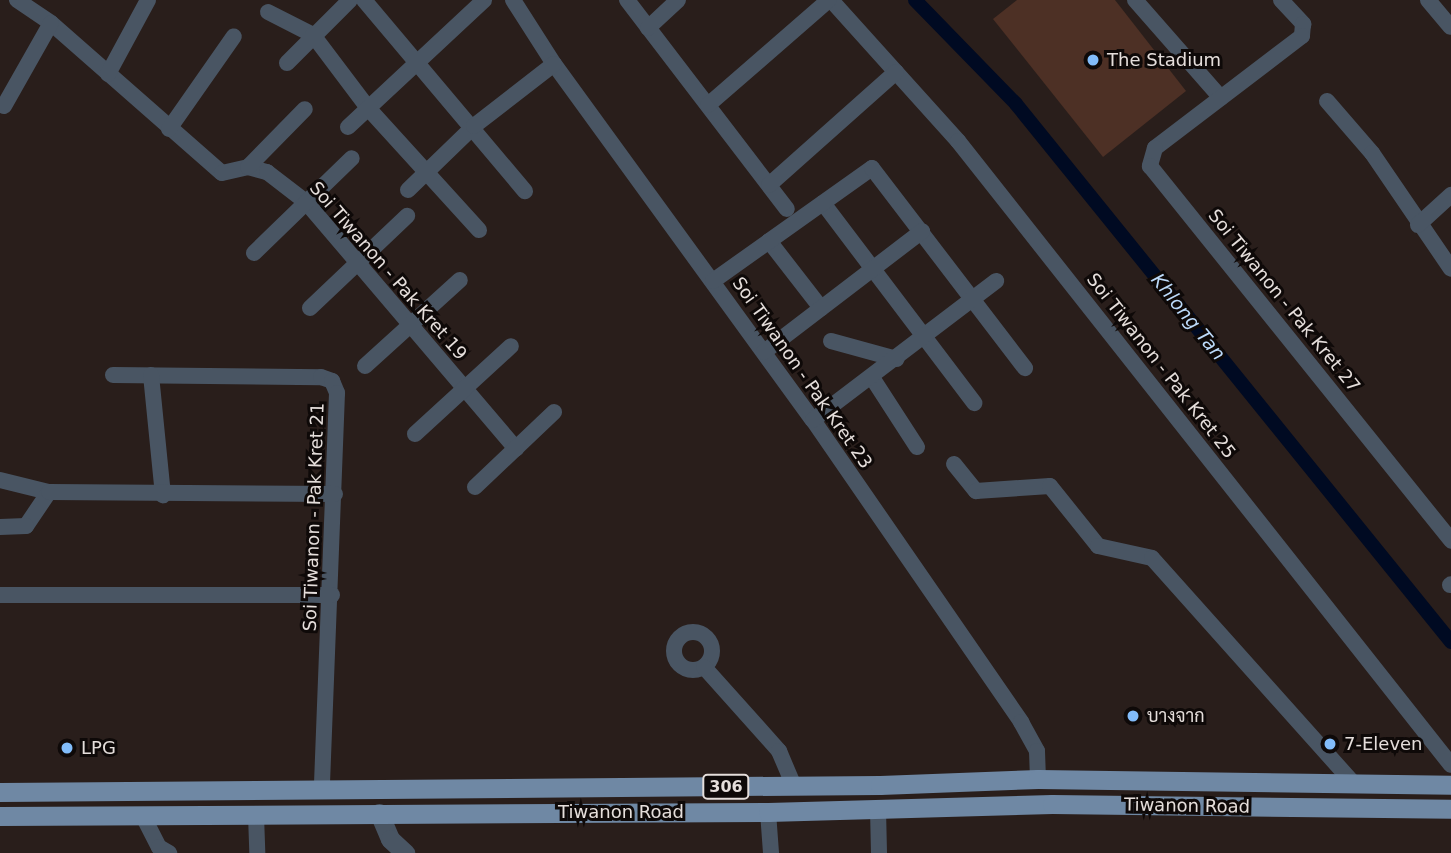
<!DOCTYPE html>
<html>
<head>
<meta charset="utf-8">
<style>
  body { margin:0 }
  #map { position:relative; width:1451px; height:853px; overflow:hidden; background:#291e1b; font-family:"DejaVu Sans",Sarabun,sans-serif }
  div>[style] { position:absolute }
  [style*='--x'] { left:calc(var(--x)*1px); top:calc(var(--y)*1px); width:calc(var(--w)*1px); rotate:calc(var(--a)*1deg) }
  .green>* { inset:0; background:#4d3025 }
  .canal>* { height:14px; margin:-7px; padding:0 7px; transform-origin:7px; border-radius:7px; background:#000a22 }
  .minor>* { height:16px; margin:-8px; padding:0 8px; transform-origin:8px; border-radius:8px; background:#495563 }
  .minor>.ring { margin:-8px; padding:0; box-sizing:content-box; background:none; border:16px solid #495563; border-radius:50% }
  .tertiary>* { height:19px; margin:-9.5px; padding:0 9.5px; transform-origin:9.5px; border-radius:9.5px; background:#495563 }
  .primary>* { height:19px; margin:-9.5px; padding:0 9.5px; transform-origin:9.5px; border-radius:9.5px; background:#6f88a4 }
  .dots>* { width:19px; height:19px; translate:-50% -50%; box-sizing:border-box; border:4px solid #0e0908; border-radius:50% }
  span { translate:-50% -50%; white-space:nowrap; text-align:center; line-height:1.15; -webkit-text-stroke:6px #0e0908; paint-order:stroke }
  .shield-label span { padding:2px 5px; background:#0e0908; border:2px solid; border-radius:5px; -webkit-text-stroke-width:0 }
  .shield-label { font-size:16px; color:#e5dedb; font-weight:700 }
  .poi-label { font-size:18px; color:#e5dedb }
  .left { translate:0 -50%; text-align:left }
  .street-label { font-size:18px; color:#e5dedb }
  .water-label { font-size:19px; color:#bcdafa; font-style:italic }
</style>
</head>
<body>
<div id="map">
  <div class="green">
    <div style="clip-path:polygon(1017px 0,1115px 0,1186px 91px,1103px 157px,993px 19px)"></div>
  </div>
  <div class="canal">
    <div style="--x:915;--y:0;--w:145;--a:45.8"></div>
    <div style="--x:1016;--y:104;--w:692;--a:51.04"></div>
  </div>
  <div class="minor">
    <div style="--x:17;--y:0;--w:41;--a:34.1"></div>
    <div style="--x:51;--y:23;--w:227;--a:41.3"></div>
    <div style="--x:222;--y:173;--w:27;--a:-13"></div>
    <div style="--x:248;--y:167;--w:20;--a:15"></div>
    <div style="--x:267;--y:172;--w:49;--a:37.6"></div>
    <div style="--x:306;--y:202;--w:324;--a:49.6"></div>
    <div style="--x:364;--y:0;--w:250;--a:49.9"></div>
    <div style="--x:513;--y:0;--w:76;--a:57.4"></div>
    <div style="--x:554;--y:64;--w:440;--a:54"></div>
    <div style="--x:813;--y:420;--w:367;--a:55.4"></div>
    <div style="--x:1021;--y:722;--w:33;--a:61"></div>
    <div style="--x:1037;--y:751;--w:28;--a:88"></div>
    <div style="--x:627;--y:0;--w:263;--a:52.6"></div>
    <div style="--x:831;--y:0;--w:190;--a:48"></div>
    <div style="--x:958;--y:141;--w:795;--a:51.69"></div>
    <div style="--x:1135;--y:0;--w:130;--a:48.7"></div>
    <div style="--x:1281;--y:0;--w:33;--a:47"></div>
    <div style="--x:1303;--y:24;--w:12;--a:95"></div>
    <div style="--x:1302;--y:36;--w:185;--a:142.7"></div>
    <div style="--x:1155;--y:148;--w:19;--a:106"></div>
    <div style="--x:1150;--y:166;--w:481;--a:51.2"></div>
    <div style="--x:1428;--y:0;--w:35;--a:50"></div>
    <div style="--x:268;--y:12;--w:51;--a:27.1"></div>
    <div style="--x:313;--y:35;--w:91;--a:53"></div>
    <div style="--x:368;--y:108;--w:165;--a:47.7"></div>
    <div style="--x:648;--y:28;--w:41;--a:-43"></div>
    <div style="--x:287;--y:63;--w:89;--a:-45"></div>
    <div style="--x:108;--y:74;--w:84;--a:-61.6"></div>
    <div style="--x:1327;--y:101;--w:69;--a:49.1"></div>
    <div style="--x:1372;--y:153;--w:140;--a:55.7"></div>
    <div style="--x:708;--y:105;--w:160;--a:-41"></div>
    <div style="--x:4;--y:106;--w:95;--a:-60.5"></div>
    <div style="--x:348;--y:127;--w:186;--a:-43"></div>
    <div style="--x:169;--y:129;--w:113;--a:-55"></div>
    <div style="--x:248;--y:167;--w:81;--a:-45.5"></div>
    <div style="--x:769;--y:185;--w:170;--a:-41.7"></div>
    <div style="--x:408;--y:190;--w:92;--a:-44.1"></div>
    <div style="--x:474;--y:126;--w:101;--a:-37.8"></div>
    <div style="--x:823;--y:203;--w:251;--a:52.9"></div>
    <div style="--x:1418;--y:225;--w:45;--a:-42.3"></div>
    <div style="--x:769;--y:241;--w:85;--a:52.2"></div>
    <div style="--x:254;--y:253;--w:136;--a:-44.1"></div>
    <div style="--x:713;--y:281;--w:195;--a:-35.4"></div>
    <div style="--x:872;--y:168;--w:252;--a:52.6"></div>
    <div style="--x:310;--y:308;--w:134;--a:-43.5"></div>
    <div style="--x:831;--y:341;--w:68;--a:15.3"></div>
    <div style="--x:764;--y:352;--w:199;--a:-37.4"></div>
    <div style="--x:365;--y:366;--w:128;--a:-42.2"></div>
    <div style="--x:113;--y:375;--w:208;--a:0.6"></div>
    <div style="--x:321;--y:377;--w:12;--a:20"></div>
    <div style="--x:332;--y:381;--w:13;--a:67"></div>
    <div style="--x:337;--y:393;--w:398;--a:92.2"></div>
    <div style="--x:151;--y:375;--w:121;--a:84.3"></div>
    <div style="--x:873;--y:379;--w:81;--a:57.1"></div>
    <div style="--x:813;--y:420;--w:230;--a:-37.2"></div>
    <div style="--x:415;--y:434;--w:130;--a:-42.5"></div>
    <div style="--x:954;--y:464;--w:35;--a:51"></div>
    <div style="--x:976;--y:491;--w:74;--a:-3.9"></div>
    <div style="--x:1050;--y:486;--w:77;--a:51.3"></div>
    <div style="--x:1098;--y:546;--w:55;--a:12.5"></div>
    <div style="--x:1152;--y:558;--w:303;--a:48.2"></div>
    <div style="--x:0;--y:480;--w:50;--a:13.8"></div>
    <div style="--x:49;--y:492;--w:41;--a:124.1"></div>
    <div style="--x:26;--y:526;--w:26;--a:178"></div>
    <div style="--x:475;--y:487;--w:109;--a:-43.5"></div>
    <div style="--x:49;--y:492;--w:286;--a:0.4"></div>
    <div style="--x:1450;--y:585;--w:1;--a:-45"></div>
    <div style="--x:0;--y:595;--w:332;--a:0"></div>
    <div class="ring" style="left:674px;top:632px;width:22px;height:22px"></div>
    <div style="--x:704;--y:667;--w:113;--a:48.2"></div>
    <div style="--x:779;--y:751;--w:38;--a:67"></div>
    <div style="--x:878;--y:809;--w:44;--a:88.7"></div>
    <div style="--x:768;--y:812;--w:41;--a:85.8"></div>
    <div style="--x:256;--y:815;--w:38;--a:88"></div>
    <div style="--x:143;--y:816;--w:35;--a:63"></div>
    <div style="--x:159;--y:847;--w:12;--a:31"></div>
  </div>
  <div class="tertiary">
    <div style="--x:379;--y:813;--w:28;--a:67"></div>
    <div style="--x:390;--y:839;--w:21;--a:43"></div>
  </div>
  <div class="primary">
    <div style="--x:0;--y:792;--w:880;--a:-0.46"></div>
    <div style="--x:880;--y:785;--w:158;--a:-2.2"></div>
    <div style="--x:1038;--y:779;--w:413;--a:0.8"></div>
    <div style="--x:0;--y:816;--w:768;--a:-0.3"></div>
    <div style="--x:768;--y:812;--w:284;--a:-1.6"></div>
    <div style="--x:1052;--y:804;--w:399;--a:0.7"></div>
  </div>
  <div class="dots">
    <div style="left:1093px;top:60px;background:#82bcfa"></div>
    <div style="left:1133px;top:716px;background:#82bcfa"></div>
    <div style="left:1330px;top:744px;background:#82bcfa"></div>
    <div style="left:67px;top:748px;background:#82bcfa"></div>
  </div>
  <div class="shield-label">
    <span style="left:726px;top:787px">306</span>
  </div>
  <div class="poi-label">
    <span class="left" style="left:1107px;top:60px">The Stadium</span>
    <span class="left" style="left:1147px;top:716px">บางจาก</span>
    <span class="left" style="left:1344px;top:744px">7-Eleven</span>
    <span class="left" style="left:81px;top:748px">LPG</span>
  </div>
  <div class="street-label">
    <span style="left:388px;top:271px;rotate:49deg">Soi Tiwanon - Pak Kret 19</span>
    <span style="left:1284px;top:301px;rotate:51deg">Soi Tiwanon - Pak Kret 27</span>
    <span style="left:1161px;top:366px;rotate:52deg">Soi Tiwanon - Pak Kret 25</span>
    <span style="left:802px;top:373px;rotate:55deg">Soi Tiwanon - Pak Kret 23</span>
    <span style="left:314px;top:517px;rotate:-88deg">Soi Tiwanon - Pak Kret 21</span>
    <span style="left:1187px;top:806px;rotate:1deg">Tiwanon Road</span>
    <span style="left:621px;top:812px">Tiwanon Road</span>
  </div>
  <div class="water-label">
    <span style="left:1188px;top:317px;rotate:51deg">Khlong Tan</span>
  </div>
</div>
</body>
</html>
